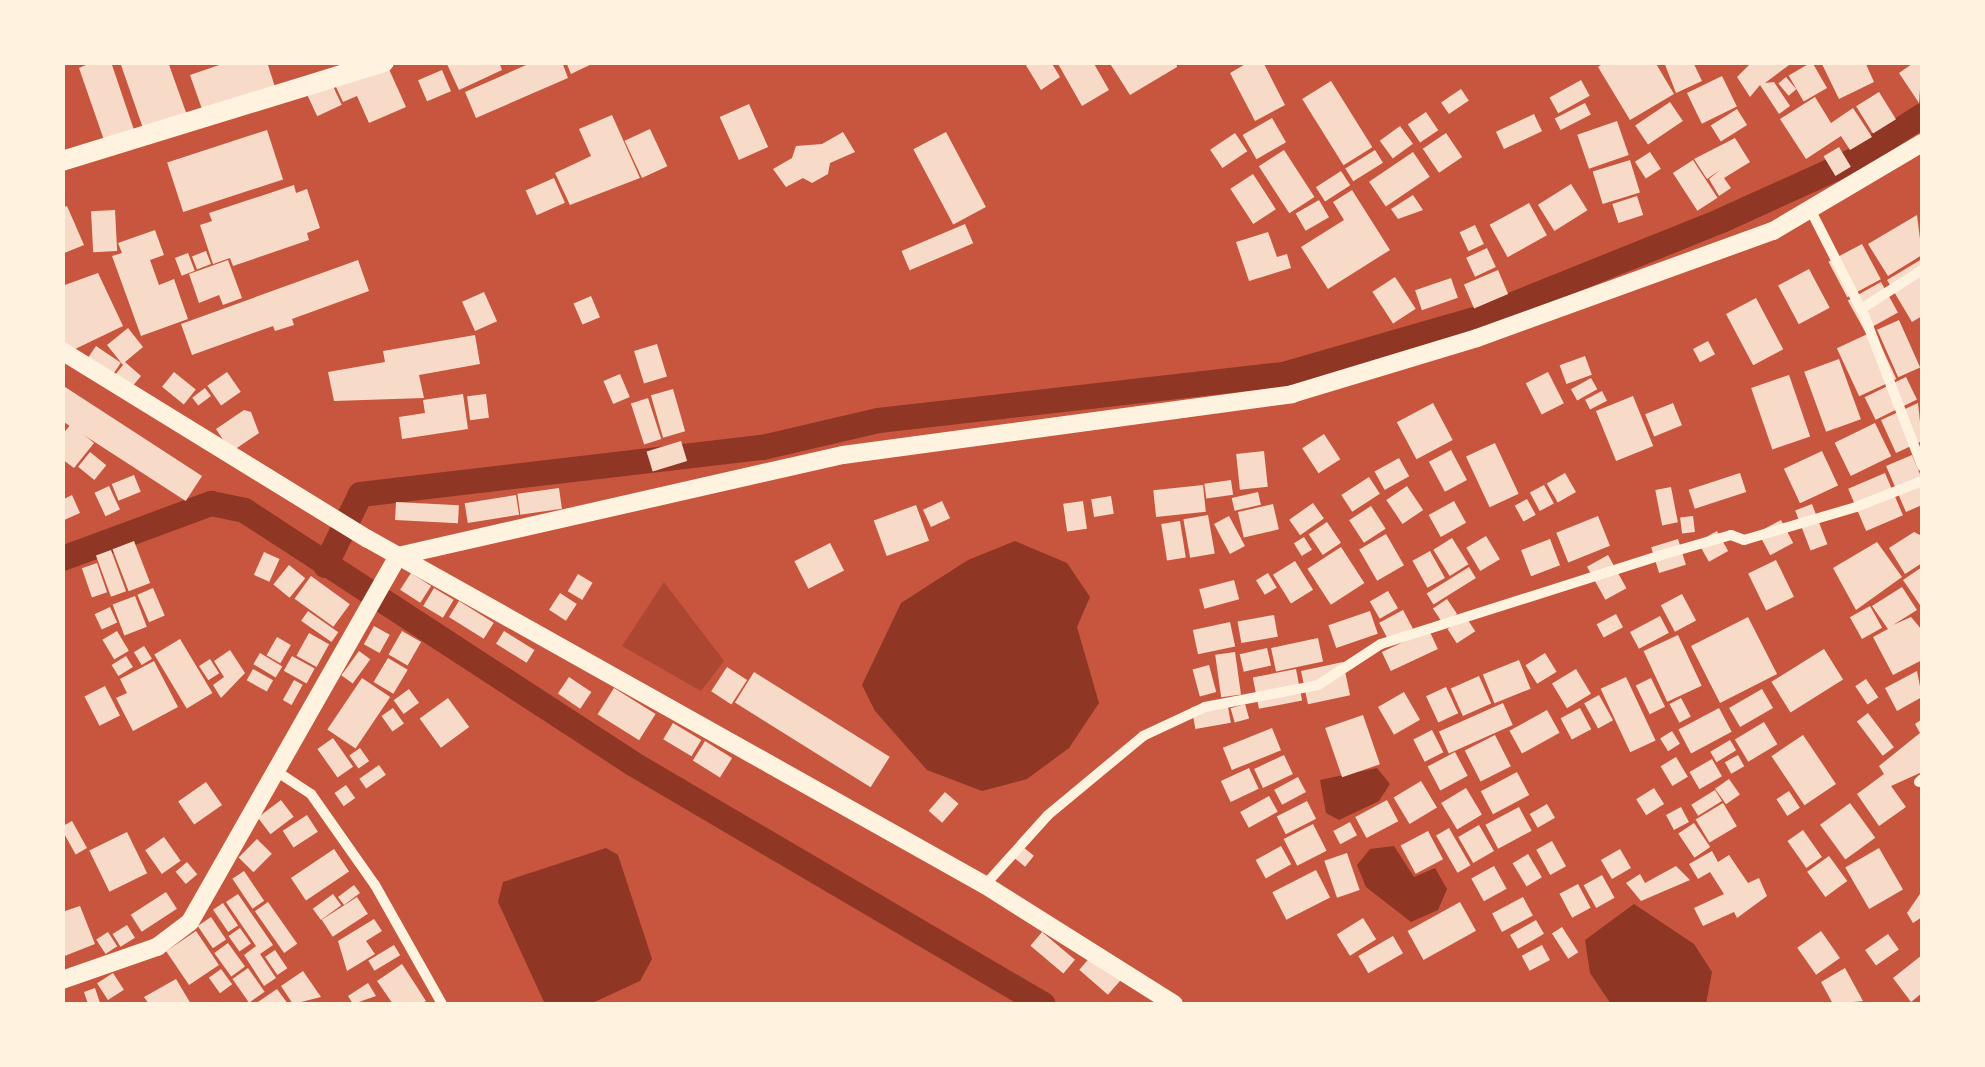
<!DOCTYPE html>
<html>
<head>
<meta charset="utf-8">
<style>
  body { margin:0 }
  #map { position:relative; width:1985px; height:1067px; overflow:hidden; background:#c8553d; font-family:Rubik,sans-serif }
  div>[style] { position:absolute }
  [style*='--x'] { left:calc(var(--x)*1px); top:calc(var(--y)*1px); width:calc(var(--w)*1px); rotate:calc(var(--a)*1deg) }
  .green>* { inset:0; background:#ae4732 }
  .water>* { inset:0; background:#8f3625 }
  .canal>* { height:25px; margin:-12.5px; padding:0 12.5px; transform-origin:12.5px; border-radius:12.5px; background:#8f3625 }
  .building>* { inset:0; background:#f7dbc8; transform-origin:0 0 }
  .minor>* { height:10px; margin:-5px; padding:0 5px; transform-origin:5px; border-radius:5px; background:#fff3e0 }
  .tertiary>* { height:18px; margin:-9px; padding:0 9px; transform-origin:9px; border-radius:9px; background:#fff3e0 }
  .primary>* { height:20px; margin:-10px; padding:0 10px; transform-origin:10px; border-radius:10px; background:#fff3e0 }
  span { translate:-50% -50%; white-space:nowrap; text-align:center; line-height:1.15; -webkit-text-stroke:10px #fff3e0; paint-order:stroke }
  .frame { position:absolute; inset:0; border:65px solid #fff3e0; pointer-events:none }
</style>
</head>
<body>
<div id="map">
  <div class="green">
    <div style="clip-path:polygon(664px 582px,724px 661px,701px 691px,622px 646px)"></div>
  </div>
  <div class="water">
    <div style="clip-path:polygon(1015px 541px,1067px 563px,1090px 597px,1077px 627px,1099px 703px,1069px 748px,1027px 779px,982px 791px,927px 770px,875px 711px,862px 685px,901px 603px,968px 560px)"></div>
    <div style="clip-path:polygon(1377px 768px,1390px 784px,1379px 801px,1339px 820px,1326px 813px,1320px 780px)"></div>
    <div style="clip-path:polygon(1394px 846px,1414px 877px,1435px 868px,1447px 889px,1438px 910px,1411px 922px,1366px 887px,1357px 865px,1370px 849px)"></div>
    <div style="clip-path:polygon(606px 848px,618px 855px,652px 959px,640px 981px,590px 1004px,545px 1004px,498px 902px,503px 882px)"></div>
    <div style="clip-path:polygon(1634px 904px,1694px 944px,1712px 972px,1706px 1004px,1611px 1004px,1590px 973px,1585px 940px)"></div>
  </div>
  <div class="canal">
    <div style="--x:62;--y:558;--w:159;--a:-20.3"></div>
    <div style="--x:211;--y:503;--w:34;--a:12"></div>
    <div style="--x:244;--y:510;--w:463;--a:33.1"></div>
    <div style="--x:632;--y:763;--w:476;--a:30.4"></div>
    <div style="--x:325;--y:565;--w:79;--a:-63.8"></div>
    <div style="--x:360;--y:494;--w:405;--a:-6.7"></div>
    <div style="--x:762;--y:447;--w:119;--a:-13.1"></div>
    <div style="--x:878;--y:420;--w:408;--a:-6.5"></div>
    <div style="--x:1283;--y:374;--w:205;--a:-16.1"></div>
    <div style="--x:1480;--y:317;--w:260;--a:-21.9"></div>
    <div style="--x:1721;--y:220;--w:145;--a:-24.4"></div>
    <div style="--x:1853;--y:160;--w:82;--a:-33.1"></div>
  </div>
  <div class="building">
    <div style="clip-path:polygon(93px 62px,111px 62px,135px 133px,105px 143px,79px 68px)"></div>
    <div style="clip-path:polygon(120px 62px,168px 62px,188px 118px,145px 134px)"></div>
    <div style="clip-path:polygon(228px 62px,267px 62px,275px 87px,203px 112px,190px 75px)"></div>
    <div style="clip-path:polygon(446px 62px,499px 62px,502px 70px,459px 90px)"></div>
    <div style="clip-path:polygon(533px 62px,562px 62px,568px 78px,476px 118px,465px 92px)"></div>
    <div style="clip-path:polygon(566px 62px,596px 62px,571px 74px)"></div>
    <div style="clip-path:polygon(1024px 62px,1051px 62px,1060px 77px,1041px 90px)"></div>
    <div style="clip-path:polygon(1057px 62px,1093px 62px,1109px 90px,1082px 106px)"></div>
    <div style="clip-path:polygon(1109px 62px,1176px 62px,1177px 67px,1130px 95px)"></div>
    <div style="clip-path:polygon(1249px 62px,1263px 62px,1285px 105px,1255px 121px,1230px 73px)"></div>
    <div style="clip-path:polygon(1605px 62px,1655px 62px,1674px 94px,1630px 120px,1598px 67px)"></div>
    <div style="clip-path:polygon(1664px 62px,1693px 62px,1702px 81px,1676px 93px)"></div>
    <div style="clip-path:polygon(1752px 62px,1793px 62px,1765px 83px,1774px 82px,1790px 106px,1779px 114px,1760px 85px,1750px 97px,1737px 77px)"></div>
    <div style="left:1812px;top:62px;width:30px;height:27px;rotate:60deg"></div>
    <div style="clip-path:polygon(1821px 62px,1865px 62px,1874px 82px,1839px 99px)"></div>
    <div style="clip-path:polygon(1915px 62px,1922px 62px,1919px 103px,1899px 73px)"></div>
    <div style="clip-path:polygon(388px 67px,406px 107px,369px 123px,357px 96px,343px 102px,336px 87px)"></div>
    <div style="left:442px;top:70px;width:23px;height:26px;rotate:67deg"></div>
    <div style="left:1722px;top:76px;width:34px;height:39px;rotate:64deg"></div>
    <div style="left:1786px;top:77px;width:16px;height:10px;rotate:50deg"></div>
    <div style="left:1581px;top:80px;width:18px;height:36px;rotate:61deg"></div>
    <div style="left:1331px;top:81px;width:78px;height:34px;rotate:58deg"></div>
    <div style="left:332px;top:84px;width:23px;height:27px;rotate:65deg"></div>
    <div style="left:1461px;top:89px;width:14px;height:24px;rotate:56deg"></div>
    <div style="left:1879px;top:92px;width:32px;height:27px;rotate:58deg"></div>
    <div style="clip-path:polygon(1815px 97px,1831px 123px,1853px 108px,1872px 137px,1850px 150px,1841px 136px,1806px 159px,1780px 119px)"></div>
    <div style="left:1670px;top:102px;width:23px;height:42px;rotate:56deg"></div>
    <div style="left:1585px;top:103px;width:13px;height:34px;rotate:63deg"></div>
    <div style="left:749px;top:104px;width:47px;height:32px;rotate:66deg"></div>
    <div style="left:1737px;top:109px;width:19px;height:31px;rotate:58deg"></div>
    <div style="left:1426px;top:112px;width:22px;height:22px;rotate:56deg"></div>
    <div style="left:1534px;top:114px;width:19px;height:42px;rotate:65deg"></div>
    <div style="clip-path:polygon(612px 115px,640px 178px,570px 205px,555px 173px,591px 156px,579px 129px)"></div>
    <div style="left:1272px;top:118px;width:28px;height:34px;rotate:60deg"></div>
    <div style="left:1617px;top:121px;width:36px;height:42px;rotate:71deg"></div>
    <div style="left:1400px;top:126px;width:22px;height:25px;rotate:54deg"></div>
    <div style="left:650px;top:129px;width:41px;height:28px;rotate:65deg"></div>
    <div style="left:267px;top:130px;width:52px;height:105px;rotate:72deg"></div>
    <div style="clip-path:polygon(843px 132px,855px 152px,830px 163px,828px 174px,812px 183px,803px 178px,786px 187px,773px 169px,792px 158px,796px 146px,822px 144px)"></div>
    <div style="left:946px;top:132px;width:85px;height:37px;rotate:62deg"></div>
    <div style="left:1235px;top:133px;width:22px;height:30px;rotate:56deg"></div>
    <div style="left:1446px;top:133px;width:29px;height:28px;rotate:56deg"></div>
    <div style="clip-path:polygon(1735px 138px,1750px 162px,1724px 178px,1731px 188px,1719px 196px,1709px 179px,1720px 170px,1707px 179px,1694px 159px)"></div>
    <div style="left:1839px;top:147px;width:23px;height:18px;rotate:59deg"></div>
    <div style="left:1284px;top:150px;width:56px;height:30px;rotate:57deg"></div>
    <div style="left:1375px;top:150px;width:15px;height:35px;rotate:58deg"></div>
    <div style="left:1413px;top:152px;width:30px;height:53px;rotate:56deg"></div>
    <div style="left:1650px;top:152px;width:20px;height:18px;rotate:57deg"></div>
    <div style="left:1630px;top:160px;width:34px;height:39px;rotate:73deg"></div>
    <div style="left:1693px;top:160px;width:45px;height:24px;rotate:57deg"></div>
    <div style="left:1341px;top:171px;width:17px;height:30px;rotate:57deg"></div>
    <div style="left:1253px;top:174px;width:42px;height:27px;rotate:57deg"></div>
    <div style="left:554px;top:178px;width:27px;height:31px;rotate:66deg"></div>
    <div style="left:1571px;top:184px;width:31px;height:39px;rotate:58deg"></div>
    <div style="clip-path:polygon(294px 185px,296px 193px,307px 189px,320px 228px,307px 233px,309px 240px,233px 266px,230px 258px,213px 264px,200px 225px,212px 221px,209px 213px)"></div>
    <div style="clip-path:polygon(1352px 190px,1390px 250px,1328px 289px,1301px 247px,1344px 220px,1333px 202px)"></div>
    <div style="clip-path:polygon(1413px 195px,1423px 210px,1398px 219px,1391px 209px)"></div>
    <div style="left:1637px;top:196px;width:20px;height:26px;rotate:72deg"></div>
    <div style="left:1319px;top:200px;width:20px;height:27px;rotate:60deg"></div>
    <div style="left:1529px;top:203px;width:37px;height:45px;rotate:61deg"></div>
    <div style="clip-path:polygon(67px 206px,84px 245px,62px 254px,62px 208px)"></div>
    <div style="left:115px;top:210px;width:41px;height:24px;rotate:87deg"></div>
    <div style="clip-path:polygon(1917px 215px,1922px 255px,1888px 276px,1868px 244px)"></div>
    <div style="left:965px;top:224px;width:21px;height:69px;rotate:67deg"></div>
    <div style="left:1475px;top:225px;width:21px;height:17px;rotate:65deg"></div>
    <div style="clip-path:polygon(155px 230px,164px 255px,150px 260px,159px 285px,174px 279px,188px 319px,141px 336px,112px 256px,122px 253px,118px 243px)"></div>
    <div style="clip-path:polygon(1268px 232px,1277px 257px,1287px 254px,1291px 268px,1249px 281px,1236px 242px)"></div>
    <div style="left:1862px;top:244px;width:40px;height:38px;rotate:62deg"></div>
    <div style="left:1487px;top:248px;width:21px;height:23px;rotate:65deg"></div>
    <div style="left:206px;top:251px;width:14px;height:15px;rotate:69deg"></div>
    <div style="left:188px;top:253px;width:19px;height:14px;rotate:69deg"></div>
    <div style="clip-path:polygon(1922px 259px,1922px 316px,1912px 322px,1887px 280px)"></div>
    <div style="clip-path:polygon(228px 260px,242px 298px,223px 305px,219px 295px,199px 303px,189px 274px)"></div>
    <div style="clip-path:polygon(358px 260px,369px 291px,292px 319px,294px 325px,275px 331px,273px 326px,192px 355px,181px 324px)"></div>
    <div style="left:1809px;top:269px;width:44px;height:35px;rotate:62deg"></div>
    <div style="left:1498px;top:270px;width:26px;height:37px;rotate:67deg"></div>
    <div style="clip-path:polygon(98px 273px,123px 326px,73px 350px,62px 345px,62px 286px)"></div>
    <div style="left:1395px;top:277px;width:38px;height:27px;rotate:57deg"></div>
    <div style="left:1451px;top:278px;width:21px;height:38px;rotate:71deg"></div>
    <div style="left:1881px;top:282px;width:35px;height:38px;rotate:61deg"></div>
    <div style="left:484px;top:292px;width:32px;height:24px;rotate:66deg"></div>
    <div style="left:591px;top:296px;width:23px;height:19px;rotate:67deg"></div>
    <div style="left:1756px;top:298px;width:58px;height:34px;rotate:62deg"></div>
    <div style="left:1899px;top:320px;width:52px;height:24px;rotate:66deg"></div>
    <div style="clip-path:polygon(128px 328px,143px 347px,125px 362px,141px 376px,131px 388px,115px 375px,123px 365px,107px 345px)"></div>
    <div style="left:1874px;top:331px;width:53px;height:41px;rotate:65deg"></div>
    <div style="clip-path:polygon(475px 335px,480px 364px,419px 375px,424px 398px,334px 401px,328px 372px,385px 362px,383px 351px)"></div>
    <div style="left:1708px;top:341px;width:15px;height:17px;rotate:62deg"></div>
    <div style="left:657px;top:344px;width:34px;height:24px;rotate:73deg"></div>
    <div style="left:96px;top:346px;width:30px;height:17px;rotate:34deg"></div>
    <div style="left:1585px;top:356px;width:20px;height:27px;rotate:70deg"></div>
    <div style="left:1839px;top:359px;width:64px;height:37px;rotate:70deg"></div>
    <div style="left:174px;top:372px;width:28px;height:19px;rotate:39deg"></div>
    <div style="left:227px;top:372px;width:24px;height:24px;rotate:55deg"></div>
    <div style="left:1548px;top:372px;width:35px;height:25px;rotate:63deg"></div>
    <div style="left:620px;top:374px;width:25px;height:18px;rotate:67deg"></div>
    <div style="left:1789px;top:375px;width:65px;height:40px;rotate:71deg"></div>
    <div style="left:1906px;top:377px;width:25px;height:46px;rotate:64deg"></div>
    <div style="left:1591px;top:378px;width:13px;height:23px;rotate:61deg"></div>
    <div style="left:62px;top:385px;width:167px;height:30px;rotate:33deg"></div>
    <div style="left:205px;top:388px;width:10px;height:16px;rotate:53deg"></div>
    <div style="left:673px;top:389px;width:44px;height:23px;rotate:74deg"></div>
    <div style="left:1602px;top:391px;width:11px;height:19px;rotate:63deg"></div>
    <div style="clip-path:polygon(463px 394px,468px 429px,402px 439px,399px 417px,425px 413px,423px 400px)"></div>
    <div style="left:486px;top:394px;width:24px;height:19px;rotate:83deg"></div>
    <div style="left:1633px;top:396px;width:54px;height:40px;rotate:68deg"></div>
    <div style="left:648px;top:398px;width:43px;height:18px;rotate:72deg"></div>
    <div style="left:1433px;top:403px;width:42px;height:41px;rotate:62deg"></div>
    <div style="left:1673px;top:403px;width:24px;height:30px;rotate:68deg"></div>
    <div style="clip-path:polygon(1918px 403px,1922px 441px,1896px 453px,1881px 420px)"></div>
    <div style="clip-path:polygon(244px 410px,251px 412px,259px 433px,231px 452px,216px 429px)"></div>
    <div style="left:1875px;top:423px;width:37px;height:45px;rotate:64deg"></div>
    <div style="clip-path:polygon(71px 424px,94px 443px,74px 468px,62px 459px,62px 435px)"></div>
    <div style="left:1324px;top:434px;width:30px;height:26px;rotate:57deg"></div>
    <div style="left:681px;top:441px;width:21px;height:36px;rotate:73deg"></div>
    <div style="left:1495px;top:443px;width:56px;height:32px;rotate:65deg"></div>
    <div style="left:1451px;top:450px;width:34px;height:25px;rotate:62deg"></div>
    <div style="left:1264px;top:451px;width:36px;height:28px;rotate:84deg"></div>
    <div style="left:1822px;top:451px;width:38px;height:42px;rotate:65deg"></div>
    <div style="left:90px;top:452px;width:21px;height:19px;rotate:39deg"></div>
    <div style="clip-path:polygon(1912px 455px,1922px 479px,1922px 505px,1906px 512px,1886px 466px)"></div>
    <div style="left:1399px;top:458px;width:21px;height:28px;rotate:61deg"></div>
    <div style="left:1565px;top:473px;width:22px;height:21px;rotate:60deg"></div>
    <div style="left:1740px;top:473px;width:20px;height:54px;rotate:72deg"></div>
    <div style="left:1885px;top:473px;width:46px;height:40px;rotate:67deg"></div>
    <div style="left:134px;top:475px;width:18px;height:24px;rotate:68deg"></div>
    <div style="left:1369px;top:477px;width:20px;height:33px;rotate:57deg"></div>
    <div style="left:1231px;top:480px;width:15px;height:27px;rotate:82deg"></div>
    <div style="left:1203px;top:485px;width:27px;height:50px;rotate:84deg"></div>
    <div style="left:1544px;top:485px;width:21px;height:16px;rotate:62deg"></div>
    <div style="left:109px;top:486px;width:26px;height:16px;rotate:65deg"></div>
    <div style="left:1407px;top:486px;width:29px;height:25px;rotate:56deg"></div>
    <div style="left:1671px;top:487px;width:36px;height:16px;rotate:79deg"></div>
    <div style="left:559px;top:488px;width:21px;height:42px;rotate:82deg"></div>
    <div style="left:1258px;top:492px;width:13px;height:27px;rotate:77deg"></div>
    <div style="clip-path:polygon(72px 495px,80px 513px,62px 521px,62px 500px)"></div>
    <div style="left:516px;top:495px;width:20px;height:52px;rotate:81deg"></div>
    <div style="left:1111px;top:496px;width:18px;height:20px;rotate:81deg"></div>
    <div style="left:1527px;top:499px;width:18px;height:14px;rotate:61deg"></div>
    <div style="left:942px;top:501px;width:19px;height:21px;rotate:65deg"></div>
    <div style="left:1083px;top:501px;width:28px;height:20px;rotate:82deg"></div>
    <div style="left:1454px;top:501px;width:25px;height:29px;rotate:61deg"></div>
    <div style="left:396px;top:502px;width:63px;height:18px;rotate:3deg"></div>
    <div style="left:1313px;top:503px;width:19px;height:29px;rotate:55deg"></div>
    <div style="left:1273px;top:504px;width:26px;height:36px;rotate:77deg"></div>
    <div style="left:1812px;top:504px;width:43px;height:18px;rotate:69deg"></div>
    <div style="left:916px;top:505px;width:38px;height:45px;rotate:70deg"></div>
    <div style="left:1371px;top:506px;width:27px;height:26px;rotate:57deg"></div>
    <div style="left:1208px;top:515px;width:39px;height:25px;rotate:80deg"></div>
    <div style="left:1229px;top:516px;width:34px;height:17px;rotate:62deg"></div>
    <div style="left:1598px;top:516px;width:32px;height:45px;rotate:68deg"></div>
    <div style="left:1693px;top:516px;width:16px;height:13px;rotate:83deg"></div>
    <div style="left:1781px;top:520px;width:26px;height:26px;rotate:62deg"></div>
    <div style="left:1180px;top:521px;width:37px;height:19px;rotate:81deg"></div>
    <div style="left:1327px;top:522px;width:25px;height:22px;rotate:56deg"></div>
    <div style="left:1717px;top:531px;width:23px;height:22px;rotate:61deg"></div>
    <div style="clip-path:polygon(1914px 532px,1922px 536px,1922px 563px,1905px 574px,1889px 548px)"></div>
    <div style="left:1386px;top:534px;width:36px;height:31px;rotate:60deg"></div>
    <div style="left:1486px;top:536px;width:27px;height:23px;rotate:59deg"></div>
    <div style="left:1304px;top:537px;width:15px;height:12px;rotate:58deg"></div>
    <div style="left:1452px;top:538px;width:31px;height:22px;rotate:58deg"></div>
    <div style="left:1550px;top:539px;width:28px;height:31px;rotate:69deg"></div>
    <div style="left:1678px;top:539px;width:27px;height:28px;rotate:73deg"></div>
    <div style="left:134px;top:541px;width:45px;height:23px;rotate:69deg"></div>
    <div style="clip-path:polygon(1877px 542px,1902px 577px,1856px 610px,1833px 568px)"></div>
    <div style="left:830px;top:543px;width:31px;height:40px;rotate:63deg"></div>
    <div style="left:1341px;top:547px;width:43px;height:40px;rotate:57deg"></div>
    <div style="left:111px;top:550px;width:44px;height:16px;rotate:70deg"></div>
    <div style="left:1430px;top:551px;width:31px;height:20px;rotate:61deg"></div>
    <div style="left:264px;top:552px;width:17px;height:25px;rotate:24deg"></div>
    <div style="left:1608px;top:555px;width:38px;height:24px;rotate:61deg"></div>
    <div style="left:1776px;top:560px;width:41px;height:31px;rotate:64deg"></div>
    <div style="left:1295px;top:561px;width:34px;height:26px;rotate:58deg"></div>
    <div style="left:97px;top:563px;width:31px;height:16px;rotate:71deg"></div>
    <div style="left:289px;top:565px;width:21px;height:25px;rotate:39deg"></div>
    <div style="left:1469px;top:567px;width:13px;height:50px;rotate:58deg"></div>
    <div style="clip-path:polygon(1922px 567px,1922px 608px,1903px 580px)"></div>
    <div style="left:411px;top:573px;width:24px;height:20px;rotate:33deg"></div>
    <div style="left:1268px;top:573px;width:17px;height:14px;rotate:59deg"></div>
    <div style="left:578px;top:574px;width:17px;height:20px;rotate:31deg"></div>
    <div style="left:311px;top:576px;width:48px;height:28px;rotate:36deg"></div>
    <div style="left:1234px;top:580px;width:20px;height:36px;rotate:75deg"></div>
    <div style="clip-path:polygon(1902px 587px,1917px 610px,1893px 625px,1911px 617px,1922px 630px,1922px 660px,1893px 675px,1873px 637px,1888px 629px,1872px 606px)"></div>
    <div style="left:153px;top:588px;width:30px;height:17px;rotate:67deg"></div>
    <div style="left:434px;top:588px;width:23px;height:21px;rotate:31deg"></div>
    <div style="left:1388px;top:591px;width:20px;height:21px;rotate:60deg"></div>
    <div style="left:560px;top:593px;width:20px;height:20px;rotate:33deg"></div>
    <div style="left:1682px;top:594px;width:30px;height:24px;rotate:62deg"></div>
    <div style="left:135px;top:596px;width:33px;height:24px;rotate:69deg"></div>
    <div style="left:1447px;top:599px;width:18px;height:17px;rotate:56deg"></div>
    <div style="left:459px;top:601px;width:41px;height:19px;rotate:32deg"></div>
    <div style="left:1870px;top:606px;width:25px;height:23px;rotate:61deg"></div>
    <div style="left:110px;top:607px;width:17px;height:17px;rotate:65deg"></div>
    <div style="left:1403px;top:610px;width:21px;height:27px;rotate:62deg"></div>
    <div style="left:308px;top:611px;width:37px;height:12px;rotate:35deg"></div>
    <div style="left:1370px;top:611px;width:24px;height:44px;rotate:71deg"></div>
    <div style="left:1616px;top:614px;width:15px;height:22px;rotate:62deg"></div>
    <div style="left:1274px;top:615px;width:22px;height:37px;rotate:80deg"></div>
    <div style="left:1660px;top:616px;width:19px;height:34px;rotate:62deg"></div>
    <div style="left:1466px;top:617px;width:17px;height:22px;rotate:57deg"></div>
    <div style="left:1748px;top:617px;width:64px;height:64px;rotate:63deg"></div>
    <div style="left:1230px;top:622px;width:25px;height:38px;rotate:78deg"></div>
    <div style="left:374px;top:626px;width:18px;height:21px;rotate:29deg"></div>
    <div style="left:1429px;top:630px;width:21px;height:52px;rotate:65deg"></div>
    <div style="left:117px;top:631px;width:23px;height:17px;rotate:59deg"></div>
    <div style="left:402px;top:631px;width:22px;height:27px;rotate:30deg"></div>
    <div style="left:504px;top:631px;width:36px;height:15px;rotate:32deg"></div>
    <div style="left:309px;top:633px;width:23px;height:26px;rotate:29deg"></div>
    <div style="left:1678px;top:635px;width:56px;height:38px;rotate:65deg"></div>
    <div style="left:277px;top:637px;width:16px;height:21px;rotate:30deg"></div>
    <div style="left:1318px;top:638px;width:24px;height:48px;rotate:78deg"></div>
    <div style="left:180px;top:639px;width:63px;height:30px;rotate:59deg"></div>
    <div style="left:144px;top:646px;width:15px;height:12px;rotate:58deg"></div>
    <div style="left:1267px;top:648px;width:18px;height:28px;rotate:77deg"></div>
    <div style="left:1824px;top:649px;width:36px;height:62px;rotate:58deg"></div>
    <div style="clip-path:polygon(230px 650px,245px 673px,221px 698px,213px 685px,224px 677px,214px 661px)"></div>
    <div style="left:359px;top:651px;width:14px;height:30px;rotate:36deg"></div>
    <div style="left:1235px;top:652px;width:43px;height:20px;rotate:82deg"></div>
    <div style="left:260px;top:653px;width:26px;height:13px;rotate:31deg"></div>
    <div style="left:1545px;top:653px;width:22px;height:23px;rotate:58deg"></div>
    <div style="left:126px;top:656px;width:13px;height:17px;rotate:58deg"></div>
    <div style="left:292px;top:656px;width:26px;height:17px;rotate:29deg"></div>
    <div style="left:388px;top:658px;width:23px;height:28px;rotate:31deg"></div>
    <div style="left:210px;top:659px;width:17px;height:13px;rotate:57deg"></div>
    <div style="left:1519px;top:660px;width:31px;height:39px;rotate:68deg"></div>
    <div style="clip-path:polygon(154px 661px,178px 707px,133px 731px,116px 698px,127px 693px,120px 679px)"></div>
    <div style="left:1343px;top:662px;width:34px;height:43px;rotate:78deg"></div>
    <div style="left:1209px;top:665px;width:28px;height:17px;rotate:75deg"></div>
    <div style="left:727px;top:667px;width:24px;height:29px;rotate:33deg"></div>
    <div style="left:253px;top:669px;width:23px;height:13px;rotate:29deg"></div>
    <div style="left:1296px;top:669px;width:32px;height:44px;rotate:79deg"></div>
    <div style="left:1576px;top:669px;width:29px;height:28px;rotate:59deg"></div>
    <div style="clip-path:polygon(1917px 671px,1922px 697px,1897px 711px,1885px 688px)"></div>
    <div style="left:754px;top:672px;width:160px;height:36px;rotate:32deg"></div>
    <div style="left:1479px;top:676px;width:30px;height:31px;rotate:66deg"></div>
    <div style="left:569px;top:677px;width:27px;height:20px;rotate:34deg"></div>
    <div style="left:1626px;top:677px;width:70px;height:28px;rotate:65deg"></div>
    <div style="left:362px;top:678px;width:34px;height:62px;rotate:34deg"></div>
    <div style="left:1651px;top:678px;width:32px;height:17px;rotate:64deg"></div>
    <div style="left:1866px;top:679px;width:22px;height:13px;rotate:56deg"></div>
    <div style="left:294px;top:680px;width:10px;height:23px;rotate:29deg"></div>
    <div style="left:105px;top:686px;width:33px;height:23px;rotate:63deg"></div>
    <div style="left:1446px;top:687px;width:29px;height:22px;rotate:65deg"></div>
    <div style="left:614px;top:688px;width:49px;height:31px;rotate:32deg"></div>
    <div style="left:409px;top:689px;width:17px;height:19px;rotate:54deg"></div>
    <div style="left:1762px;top:689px;width:22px;height:38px;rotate:60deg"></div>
    <div style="left:1404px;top:692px;width:32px;height:30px;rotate:60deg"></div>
    <div style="left:1599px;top:695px;width:29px;height:17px;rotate:61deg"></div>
    <div style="left:448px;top:698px;width:36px;height:35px;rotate:54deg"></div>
    <div style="left:1681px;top:698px;width:21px;height:13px;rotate:62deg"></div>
    <div style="left:1227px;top:701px;width:22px;height:36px;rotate:80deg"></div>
    <div style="left:1503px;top:703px;width:24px;height:70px;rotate:66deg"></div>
    <div style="left:1245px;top:704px;width:15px;height:15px;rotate:74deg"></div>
    <div style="left:393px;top:708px;width:19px;height:14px;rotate:55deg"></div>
    <div style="left:1580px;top:708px;width:24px;height:22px;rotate:62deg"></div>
    <div style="left:1719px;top:708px;width:27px;height:46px;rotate:62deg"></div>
    <div style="left:1547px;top:710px;width:26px;height:43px;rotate:61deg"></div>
    <div style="left:1868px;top:713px;width:43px;height:14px;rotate:53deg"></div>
    <div style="left:1363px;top:715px;width:52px;height:40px;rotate:71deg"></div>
    <div style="clip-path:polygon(1922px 719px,1922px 772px,1891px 786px,1906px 807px,1879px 826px,1857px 794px,1884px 774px,1879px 766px,1920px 733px,1915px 724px)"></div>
    <div style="left:1764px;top:722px;width:26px;height:34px;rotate:59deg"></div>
    <div style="left:673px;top:723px;width:33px;height:19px;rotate:31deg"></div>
    <div style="left:1272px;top:728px;width:24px;height:53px;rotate:68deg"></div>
    <div style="left:1432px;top:730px;width:25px;height:21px;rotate:63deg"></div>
    <div style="left:1672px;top:731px;width:15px;height:14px;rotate:58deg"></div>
    <div style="left:1495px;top:735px;width:35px;height:34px;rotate:63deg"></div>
    <div style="left:1803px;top:735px;width:59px;height:38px;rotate:56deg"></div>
    <div style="left:333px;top:738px;width:35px;height:19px;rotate:55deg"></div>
    <div style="left:1730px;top:740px;width:12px;height:23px;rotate:59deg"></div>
    <div style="left:705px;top:741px;width:32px;height:23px;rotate:32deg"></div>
    <div style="left:360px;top:748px;width:16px;height:13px;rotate:55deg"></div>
    <div style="left:1455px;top:752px;width:27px;height:31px;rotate:62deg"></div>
    <div style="left:1284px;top:755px;width:21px;height:33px;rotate:65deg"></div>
    <div style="left:1738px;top:755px;width:13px;height:15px;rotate:61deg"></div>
    <div style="left:1676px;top:757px;width:23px;height:18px;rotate:59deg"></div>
    <div style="left:1712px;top:759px;width:20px;height:26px;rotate:60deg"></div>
    <div style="left:379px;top:765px;width:12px;height:24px;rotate:55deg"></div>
    <div style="left:1249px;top:768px;width:23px;height:31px;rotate:65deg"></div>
    <div style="left:1517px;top:772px;width:26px;height:41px;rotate:62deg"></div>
    <div style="left:1298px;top:777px;width:17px;height:27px;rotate:62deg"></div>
    <div style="left:1729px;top:779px;width:19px;height:17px;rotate:55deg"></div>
    <div style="left:1421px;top:781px;width:31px;height:32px;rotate:59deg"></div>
    <div style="left:206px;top:782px;width:28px;height:34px;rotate:55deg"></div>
    <div style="left:346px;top:785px;width:16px;height:14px;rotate:55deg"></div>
    <div style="left:1466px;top:788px;width:31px;height:29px;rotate:59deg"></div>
    <div style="left:1654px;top:788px;width:19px;height:21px;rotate:58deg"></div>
    <div style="left:1715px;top:790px;width:13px;height:28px;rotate:58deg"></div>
    <div style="left:1789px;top:791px;width:20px;height:15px;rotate:57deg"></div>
    <div style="left:945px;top:792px;width:18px;height:25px;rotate:41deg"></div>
    <div style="left:1269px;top:796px;width:18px;height:33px;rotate:61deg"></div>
    <div style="left:281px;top:800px;width:21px;height:29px;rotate:53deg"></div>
    <div style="left:1387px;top:800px;width:24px;height:36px;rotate:62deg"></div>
    <div style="left:1307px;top:801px;width:20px;height:34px;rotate:63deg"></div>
    <div style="left:1723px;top:803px;width:27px;height:32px;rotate:59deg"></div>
    <div style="left:1850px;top:803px;width:43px;height:37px;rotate:54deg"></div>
    <div style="left:1547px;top:804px;width:16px;height:20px;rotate:60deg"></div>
    <div style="left:1519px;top:807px;width:27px;height:38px;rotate:62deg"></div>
    <div style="left:1681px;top:807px;width:17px;height:17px;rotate:62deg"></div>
    <div style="left:307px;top:815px;width:20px;height:29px;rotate:57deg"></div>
    <div style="left:72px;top:821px;width:31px;height:13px;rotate:61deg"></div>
    <div style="left:1350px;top:822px;width:15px;height:19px;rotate:62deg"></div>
    <div style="left:1694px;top:823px;width:29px;height:19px;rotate:56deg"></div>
    <div style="left:1313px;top:824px;width:30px;height:33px;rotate:63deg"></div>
    <div style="left:1479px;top:825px;width:30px;height:24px;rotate:60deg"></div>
    <div style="left:1449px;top:828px;width:43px;height:15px;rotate:60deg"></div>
    <div style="left:1803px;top:830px;width:33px;height:19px;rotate:55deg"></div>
    <div style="left:1428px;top:831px;width:32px;height:31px;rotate:62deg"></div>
    <div style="left:127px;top:832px;width:46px;height:42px;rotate:64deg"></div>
    <div style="left:164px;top:837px;width:29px;height:23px;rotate:55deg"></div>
    <div style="left:257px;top:839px;width:21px;height:26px;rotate:45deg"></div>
    <div style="left:1552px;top:841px;width:29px;height:18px;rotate:61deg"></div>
    <div style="left:1281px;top:846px;width:21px;height:29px;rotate:61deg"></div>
    <div style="left:1023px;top:847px;width:14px;height:14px;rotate:39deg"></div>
    <div style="left:1879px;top:848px;width:48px;height:39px;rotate:60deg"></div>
    <div style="left:334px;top:849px;width:27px;height:52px;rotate:56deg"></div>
    <div style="left:1620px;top:849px;width:22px;height:22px;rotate:60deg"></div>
    <div style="clip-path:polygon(1712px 851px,1718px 862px,1729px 855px,1748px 883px,1759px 878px,1767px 896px,1737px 918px,1734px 912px,1703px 926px,1694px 908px,1724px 894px,1710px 872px,1698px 879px,1689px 864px)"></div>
    <div style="left:1347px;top:853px;width:39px;height:24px;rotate:71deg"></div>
    <div style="left:1528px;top:854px;width:27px;height:18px;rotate:59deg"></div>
    <div style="left:1829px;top:856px;width:31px;height:27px;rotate:54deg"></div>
    <div style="left:187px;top:862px;width:16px;height:15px;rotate:50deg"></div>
    <div style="left:1494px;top:866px;width:26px;height:26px;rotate:61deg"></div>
    <div style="clip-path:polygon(1676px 866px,1690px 880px,1641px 901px,1626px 883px,1640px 874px,1645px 883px)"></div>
    <div style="left:1316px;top:870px;width:31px;height:49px;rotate:63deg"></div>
    <div style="left:244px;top:871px;width:36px;height:14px;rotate:56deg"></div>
    <div style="left:1602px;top:875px;width:26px;height:21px;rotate:61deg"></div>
    <div style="left:1578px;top:884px;width:27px;height:21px;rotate:62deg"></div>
    <div style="left:354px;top:885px;width:10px;height:20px;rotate:53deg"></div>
    <div style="clip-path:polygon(1922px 891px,1922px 917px,1913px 923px,1907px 913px)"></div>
    <div style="left:166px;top:892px;width:20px;height:42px;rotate:57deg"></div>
    <div style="clip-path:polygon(238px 894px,273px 945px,260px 954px,276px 978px,264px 986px,244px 955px,256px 946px,226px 902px)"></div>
    <div style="left:333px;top:894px;width:14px;height:25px;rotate:54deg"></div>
    <div style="left:357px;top:897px;width:20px;height:42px;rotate:57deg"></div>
    <div style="left:1523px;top:897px;width:21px;height:35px;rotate:62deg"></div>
    <div style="left:268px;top:902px;width:51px;height:16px;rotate:55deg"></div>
    <div style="left:1460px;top:902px;width:33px;height:60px;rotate:61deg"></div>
    <div style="left:223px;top:903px;width:27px;height:12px;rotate:56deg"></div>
    <div style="clip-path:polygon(80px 906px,95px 944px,62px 957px,62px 912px)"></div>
    <div style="left:211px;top:917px;width:27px;height:16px;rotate:56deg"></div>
    <div style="left:1363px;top:918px;width:25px;height:31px;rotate:58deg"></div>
    <div style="clip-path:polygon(374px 919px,382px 931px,366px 941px,375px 954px,347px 971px,338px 941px)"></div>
    <div style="left:1536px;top:920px;width:16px;height:30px;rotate:60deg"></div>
    <div style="left:127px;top:925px;width:15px;height:17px;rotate:58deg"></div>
    <div style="left:1562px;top:927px;width:30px;height:12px;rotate:57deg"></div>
    <div style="left:240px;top:928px;width:19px;height:14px;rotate:55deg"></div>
    <div style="left:196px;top:931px;width:41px;height:36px;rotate:56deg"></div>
    <div style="left:1821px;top:931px;width:33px;height:29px;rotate:55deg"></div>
    <div style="left:108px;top:932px;width:17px;height:14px;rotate:57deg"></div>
    <div style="left:1042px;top:932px;width:43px;height:18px;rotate:40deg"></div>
    <div style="left:1888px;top:934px;width:19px;height:28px;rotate:55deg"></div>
    <div style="left:1393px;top:936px;width:20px;height:40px;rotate:60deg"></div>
    <div style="left:228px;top:943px;width:29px;height:17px;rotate:54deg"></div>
    <div style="left:394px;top:945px;width:12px;height:30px;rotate:59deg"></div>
    <div style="left:1542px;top:945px;width:17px;height:23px;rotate:62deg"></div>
    <div style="left:275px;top:950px;width:22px;height:12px;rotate:56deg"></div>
    <div style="left:1093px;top:954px;width:38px;height:21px;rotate:41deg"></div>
    <div style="clip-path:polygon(1922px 955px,1922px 993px,1911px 1002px,1893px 978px)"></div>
    <div style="clip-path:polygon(402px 964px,426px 1001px,420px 1004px,393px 1004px,377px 981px)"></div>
    <div style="left:248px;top:968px;width:29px;height:19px;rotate:55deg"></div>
    <div style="clip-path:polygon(1845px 968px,1863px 1001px,1833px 1004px,1821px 982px)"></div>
    <div style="left:221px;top:969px;width:19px;height:15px;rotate:54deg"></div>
    <div style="clip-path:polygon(303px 971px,321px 997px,293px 1004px,281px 986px)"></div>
    <div style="left:113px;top:973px;width:20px;height:19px;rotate:57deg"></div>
    <div style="clip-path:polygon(176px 979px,191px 1004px,149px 1004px,144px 997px)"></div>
    <div style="clip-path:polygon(368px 983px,376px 996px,353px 1004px,348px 996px)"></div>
    <div style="clip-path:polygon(95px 988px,100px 1003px,88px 1004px,84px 992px)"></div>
    <div style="clip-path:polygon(277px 989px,288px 1004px,255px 1004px)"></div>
  </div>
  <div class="minor">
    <div style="--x:1812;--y:213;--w:114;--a:63"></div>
    <div style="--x:1864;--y:315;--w:162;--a:69"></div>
    <div style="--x:1861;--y:309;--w:72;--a:-32.6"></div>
    <div style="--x:276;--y:771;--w:42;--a:33.3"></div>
    <div style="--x:311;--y:794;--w:111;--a:54.9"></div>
    <div style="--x:375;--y:885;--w:137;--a:60.6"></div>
    <div style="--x:1919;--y:782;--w:4;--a:-45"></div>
    <div style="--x:985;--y:885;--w:94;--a:-48"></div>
    <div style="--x:1048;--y:815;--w:124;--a:-39.7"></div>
    <div style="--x:1143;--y:736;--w:68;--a:-25.1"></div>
    <div style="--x:1205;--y:707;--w:115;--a:-11"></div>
    <div style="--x:1318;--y:685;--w:75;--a:-33.1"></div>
    <div style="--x:1381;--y:644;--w:291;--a:-17.6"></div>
    <div style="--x:1658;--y:556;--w:76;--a:-16"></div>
    <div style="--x:1731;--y:535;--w:14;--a:21"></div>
    <div style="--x:1744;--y:540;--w:117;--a:-16.4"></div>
    <div style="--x:1856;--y:507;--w:71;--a:-21.5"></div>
  </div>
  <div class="tertiary">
    <div style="--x:62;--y:351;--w:359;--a:31.6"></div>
    <div style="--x:368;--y:539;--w:707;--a:29.28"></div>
    <div style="--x:985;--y:885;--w:223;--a:32.2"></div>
    <div style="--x:62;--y:980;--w:101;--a:-19.2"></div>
    <div style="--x:157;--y:947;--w:41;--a:-37.1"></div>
    <div style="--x:190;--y:922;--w:421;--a:-60.4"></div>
    <div style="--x:398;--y:556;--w:456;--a:-12.8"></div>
    <div style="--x:843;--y:455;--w:453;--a:-7.7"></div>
    <div style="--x:1292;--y:394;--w:193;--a:-16.8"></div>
    <div style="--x:1477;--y:338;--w:315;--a:-19.9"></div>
    <div style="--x:1773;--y:231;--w:173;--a:-30.6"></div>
  </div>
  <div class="primary">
    <div style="--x:62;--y:161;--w:337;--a:-17.1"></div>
  </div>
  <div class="frame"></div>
</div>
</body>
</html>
